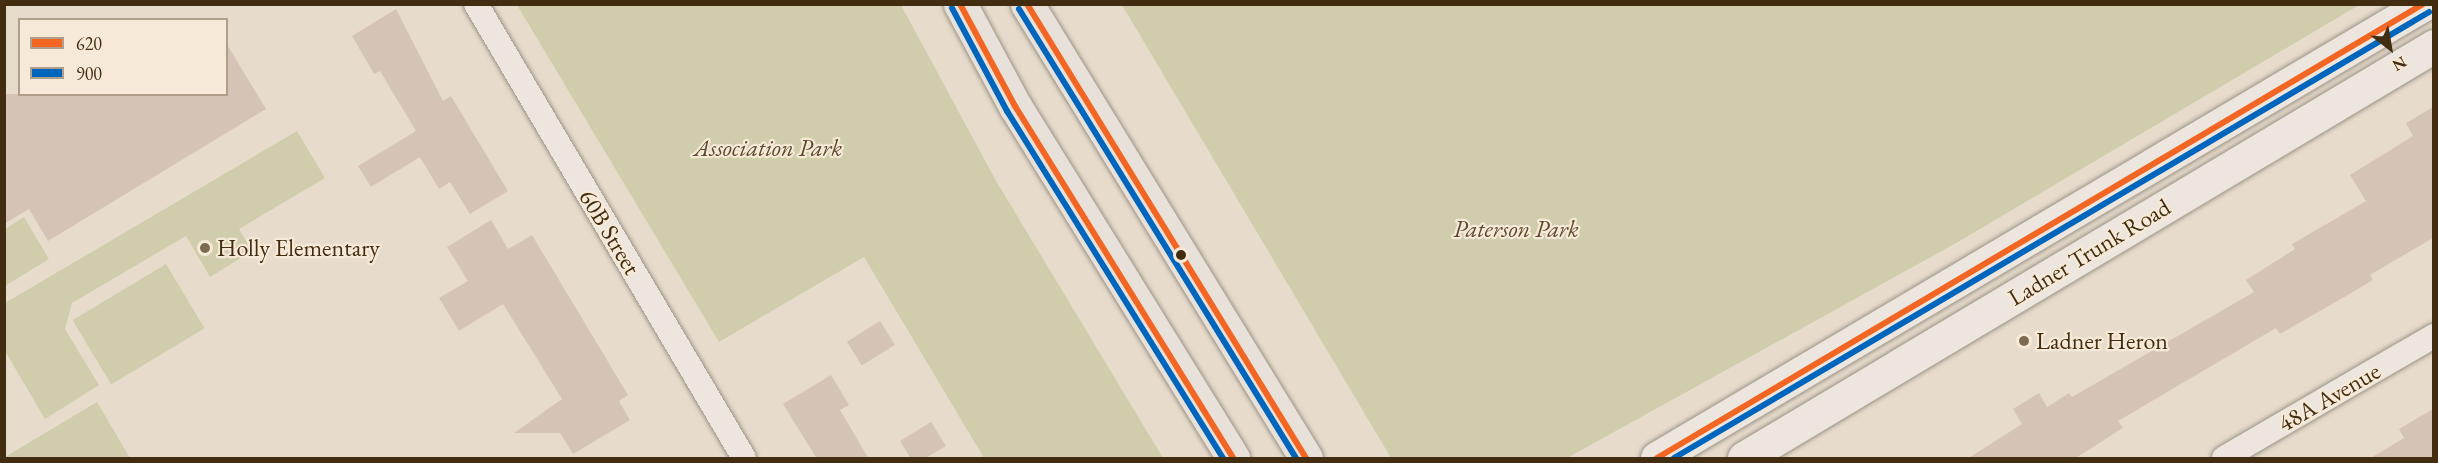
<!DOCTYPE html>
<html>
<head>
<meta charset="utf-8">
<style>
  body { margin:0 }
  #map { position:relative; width:2438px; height:463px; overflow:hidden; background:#e7dccc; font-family:"EB Garamond",serif }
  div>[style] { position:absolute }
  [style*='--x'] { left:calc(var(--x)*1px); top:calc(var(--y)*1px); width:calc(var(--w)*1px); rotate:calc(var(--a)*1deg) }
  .green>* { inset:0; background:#d0cdac; transform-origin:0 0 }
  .building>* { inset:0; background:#d5c3b8; transform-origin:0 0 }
  .roads { filter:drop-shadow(0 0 2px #9c9386) drop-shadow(0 0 2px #9c9386) }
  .street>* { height:24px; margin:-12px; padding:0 12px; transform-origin:12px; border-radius:12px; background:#ece6de }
  .secondary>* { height:33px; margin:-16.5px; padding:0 16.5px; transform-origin:16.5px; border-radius:16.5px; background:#ece6de }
  .highway>* { height:33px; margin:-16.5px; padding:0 16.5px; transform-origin:16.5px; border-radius:16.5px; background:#e8e1d9 }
  .bus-1>* { height:6px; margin:-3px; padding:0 3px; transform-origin:3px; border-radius:3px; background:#f26522 }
  .bus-2>* { height:6px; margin:-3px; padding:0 3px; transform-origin:3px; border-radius:3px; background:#0065bd }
  .dots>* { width:16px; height:16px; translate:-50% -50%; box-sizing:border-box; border:3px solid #f7e9d7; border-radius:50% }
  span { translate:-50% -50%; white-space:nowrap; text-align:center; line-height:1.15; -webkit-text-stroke:4.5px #f7e9d7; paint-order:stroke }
  .park-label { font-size:24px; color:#5b4a2b; font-style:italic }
  .street-label { font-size:24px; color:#422d11 }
  .poi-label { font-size:24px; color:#422d11 }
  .left { translate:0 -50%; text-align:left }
  .frame { position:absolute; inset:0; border:6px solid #422d11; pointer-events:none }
  .legend { position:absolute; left:18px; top:18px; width:210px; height:78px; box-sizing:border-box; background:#f7e9d7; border:2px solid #af9e88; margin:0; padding:8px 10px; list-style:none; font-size:18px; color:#422d11 }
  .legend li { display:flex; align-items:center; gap:12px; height:30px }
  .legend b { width:30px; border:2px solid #af9e88 }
  .north { position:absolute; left:2360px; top:18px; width:60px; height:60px; -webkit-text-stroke:4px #f7e9d7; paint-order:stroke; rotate:149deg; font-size:16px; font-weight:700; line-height:24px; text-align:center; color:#422d11 }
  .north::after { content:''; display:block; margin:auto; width:21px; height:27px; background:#422d11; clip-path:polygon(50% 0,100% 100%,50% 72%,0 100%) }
</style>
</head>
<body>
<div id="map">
  <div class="green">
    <div style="clip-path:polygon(517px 5px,901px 5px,995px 179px,1163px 458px,984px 458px,864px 257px,719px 342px)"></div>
    <div style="clip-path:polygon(1122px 5px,2359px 5px,1958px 242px,1567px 458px,1391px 458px)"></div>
    <div style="clip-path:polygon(297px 131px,325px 178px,239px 229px,252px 251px,210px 277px,186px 236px,72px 303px,65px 329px,99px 385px,45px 419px,5px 351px,5px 303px)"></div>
    <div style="clip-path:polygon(24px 217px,49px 259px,5px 286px,5px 229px)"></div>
    <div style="left:166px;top:264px;width:75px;height:109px;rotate:59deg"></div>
    <div style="clip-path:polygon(97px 402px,130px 458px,5px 458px,5px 457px)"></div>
  </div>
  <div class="building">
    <div style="clip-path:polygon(396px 9px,443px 101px,451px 96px,508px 191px,470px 214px,450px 182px,439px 189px,420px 157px,371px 187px,358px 166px,416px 131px,380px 71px,374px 74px,352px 36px)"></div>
    <div style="clip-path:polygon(226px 43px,266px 109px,48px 241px,29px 209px,4px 224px,4px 94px,226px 94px)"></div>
    <div style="clip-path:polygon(2433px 107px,2433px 238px,2370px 275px,2373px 280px,2346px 296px,2280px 334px,2276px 328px,2118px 421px,2123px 428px,2074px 459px,1967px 459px,2022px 424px,2013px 409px,2039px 393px,2047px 407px,2069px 393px,2072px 397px,2254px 292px,2246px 280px,2295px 249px,2292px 244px,2366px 201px,2350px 175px,2413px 136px,2406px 123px)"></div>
    <div style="clip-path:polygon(491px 220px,508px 249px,532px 235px,628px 395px,619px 401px,630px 420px,573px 454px,560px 433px,514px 433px,562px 399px,503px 304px,459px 331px,439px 298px,468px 281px,447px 247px)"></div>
    <div style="left:880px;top:321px;width:28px;height:39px;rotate:58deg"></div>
    <div style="clip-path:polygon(831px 375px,849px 405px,840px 410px,869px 459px,817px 459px,783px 404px)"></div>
    <div style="clip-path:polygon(2433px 409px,2433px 459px,2369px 459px,2404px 438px,2399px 429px)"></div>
    <div style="clip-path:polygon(931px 422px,946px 446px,924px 459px,911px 459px,900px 441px)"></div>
  </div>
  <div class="roads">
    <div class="street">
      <div style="--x:476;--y:4;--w:527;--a:59.45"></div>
      <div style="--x:2224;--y:458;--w:243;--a:-30.2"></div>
    </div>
    <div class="secondary">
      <div style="--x:1657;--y:458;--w:891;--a:-30.62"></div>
      <div style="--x:1744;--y:458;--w:804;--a:-30.84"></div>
    </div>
    <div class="highway">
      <div style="--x:960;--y:4;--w:116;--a:61.7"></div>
      <div style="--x:1015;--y:106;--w:414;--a:58.2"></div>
      <div style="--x:1027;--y:4;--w:533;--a:58.43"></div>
    </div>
  </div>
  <div class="bus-1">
    <div style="--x:960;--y:4;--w:116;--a:61.7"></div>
    <div style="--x:1015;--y:106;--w:414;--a:58.2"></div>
    <div style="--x:1027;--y:4;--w:533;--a:58.43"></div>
    <div style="--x:1657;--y:458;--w:890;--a:-30.65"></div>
  </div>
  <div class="bus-2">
    <div style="--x:952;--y:8;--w:117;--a:61.9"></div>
    <div style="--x:1007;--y:111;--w:409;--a:58.1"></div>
    <div style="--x:1019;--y:9;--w:528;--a:58.33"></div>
    <div style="--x:1674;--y:458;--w:877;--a:-30.57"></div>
  </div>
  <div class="dots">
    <div style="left:205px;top:248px;background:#7c6a52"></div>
    <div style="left:1181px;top:255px;background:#422d11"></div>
    <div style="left:2024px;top:341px;background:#7c6a52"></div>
  </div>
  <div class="park-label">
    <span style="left:768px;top:148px">Association Park</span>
    <span style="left:1516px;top:229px">Paterson Park</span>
  </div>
  <div class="street-label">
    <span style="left:610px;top:232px;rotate:59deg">60B Street</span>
    <span style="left:2089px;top:252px;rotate:-31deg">Ladner Trunk Road</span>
    <span style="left:2329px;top:397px;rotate:-30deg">48A Avenue</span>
  </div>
  <div class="poi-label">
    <span class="left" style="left:217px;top:248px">Holly Elementary</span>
    <span class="left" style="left:2036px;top:341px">Ladner Heron</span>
  </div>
  <div class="frame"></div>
  <ul class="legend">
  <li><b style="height:8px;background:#f26522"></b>620</li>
  <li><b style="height:8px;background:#0065bd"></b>900</li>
  </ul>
  <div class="north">N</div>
</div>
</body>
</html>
